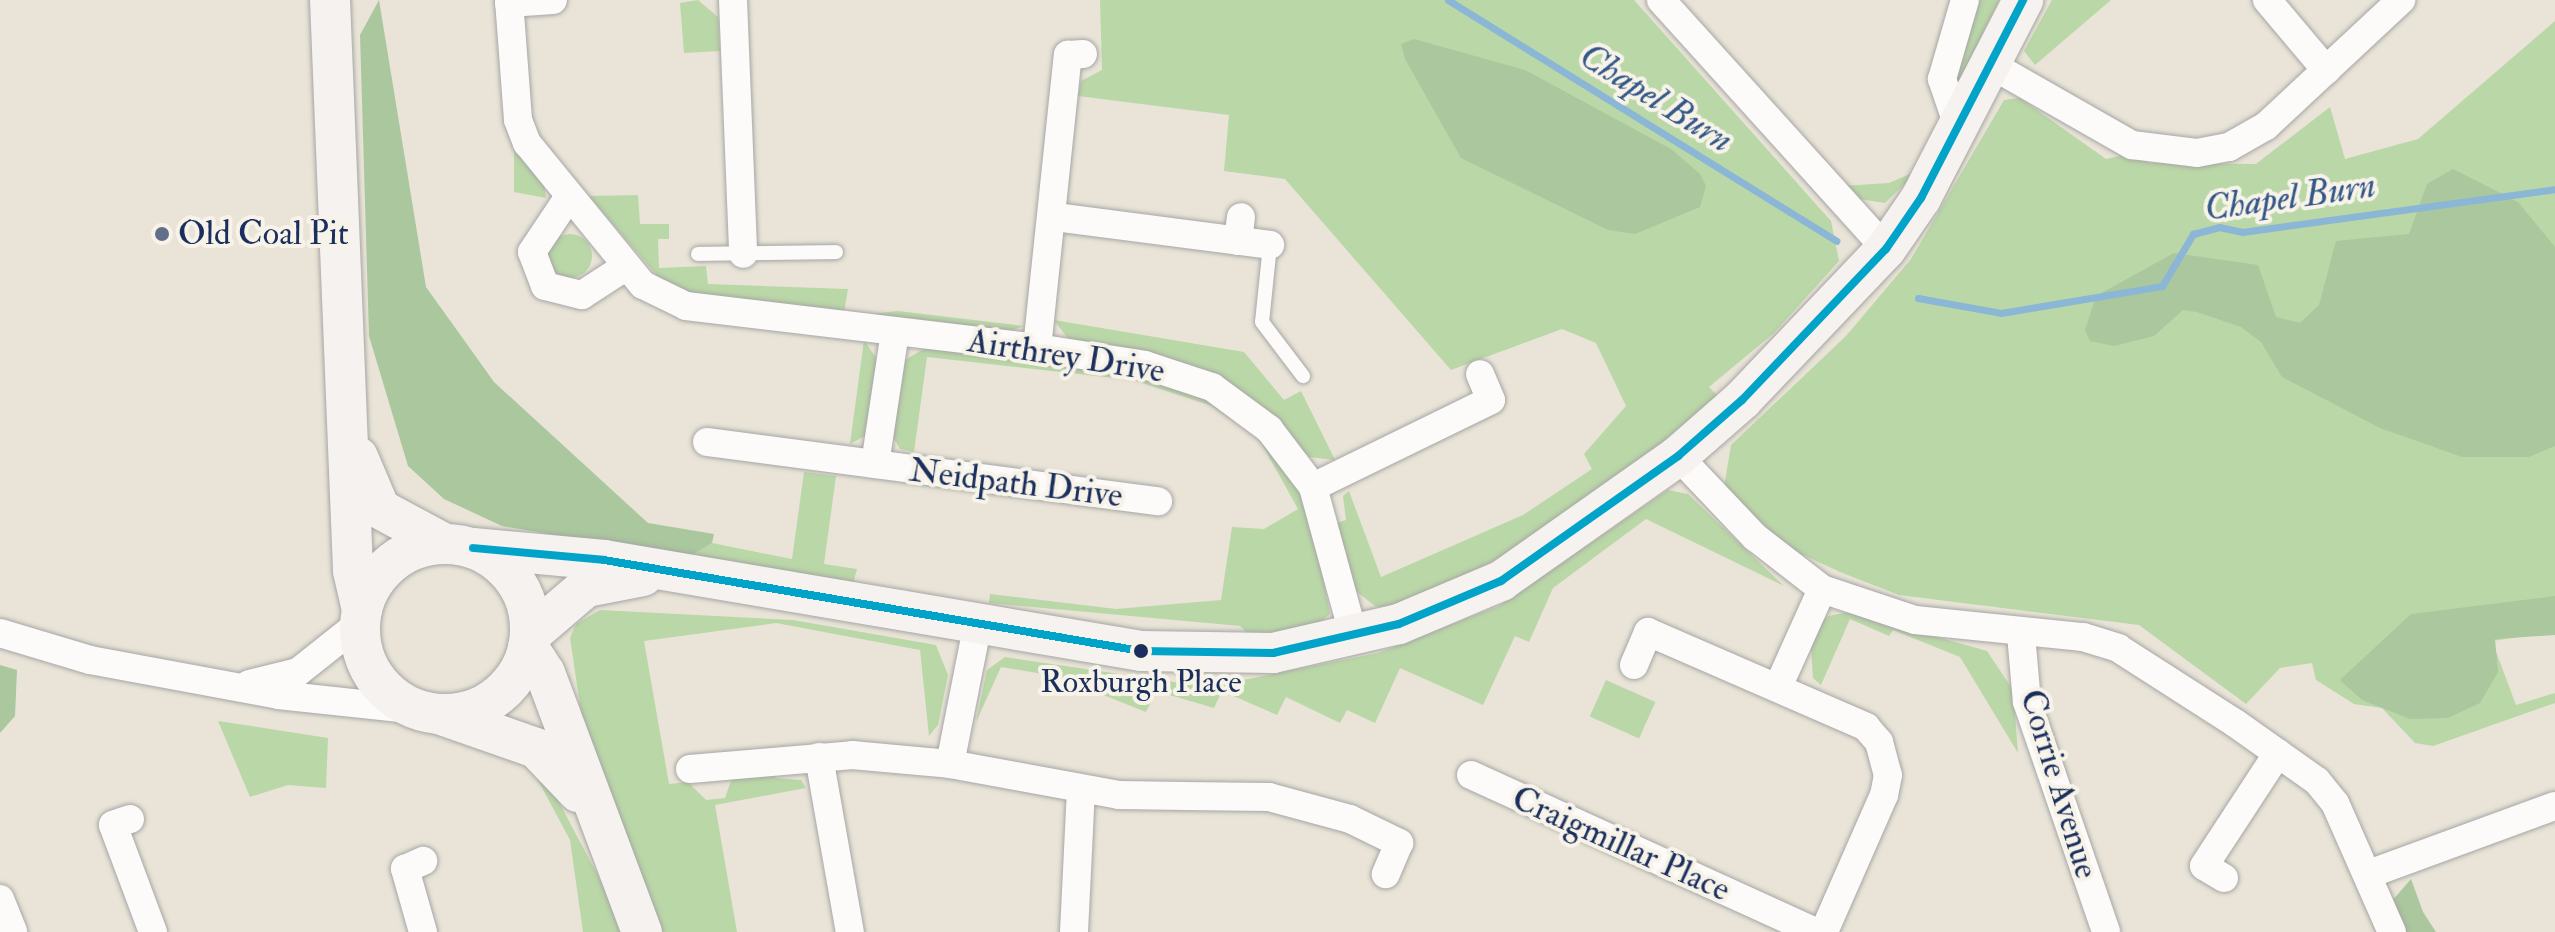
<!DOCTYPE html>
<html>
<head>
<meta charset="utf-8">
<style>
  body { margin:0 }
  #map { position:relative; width:2555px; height:932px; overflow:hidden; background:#e9e4d7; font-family:"IM FELL Double Pica",serif }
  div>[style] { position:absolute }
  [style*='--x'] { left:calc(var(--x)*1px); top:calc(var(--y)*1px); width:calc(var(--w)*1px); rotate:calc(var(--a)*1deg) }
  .green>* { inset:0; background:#bad7a7; transform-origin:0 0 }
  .round { border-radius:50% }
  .forest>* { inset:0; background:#aac79d }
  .stream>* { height:7px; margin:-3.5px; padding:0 3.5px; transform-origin:3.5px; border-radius:3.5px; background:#8bb6d6 }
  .roads { filter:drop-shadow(0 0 2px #a6a6a5) drop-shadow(0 0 2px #a6a6a5) }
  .lane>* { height:14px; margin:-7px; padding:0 7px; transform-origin:7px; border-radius:7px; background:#fcfbf9 }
  .street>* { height:28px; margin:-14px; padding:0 14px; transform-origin:14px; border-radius:14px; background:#fcfbf9 }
  .secondary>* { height:40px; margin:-20px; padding:0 20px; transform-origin:20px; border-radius:20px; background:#f6f2ef }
  .secondary>.ring { margin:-20px; padding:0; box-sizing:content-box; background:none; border:40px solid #f6f2ef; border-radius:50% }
  .bus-1>* { height:8px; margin:-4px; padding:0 4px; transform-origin:4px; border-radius:4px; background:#01a3c8 }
  .dots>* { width:22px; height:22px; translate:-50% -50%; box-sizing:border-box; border:4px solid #f7f3e8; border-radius:50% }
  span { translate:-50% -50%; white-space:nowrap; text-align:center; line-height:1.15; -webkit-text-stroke:8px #f7f3e8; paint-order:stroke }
  .bus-label { font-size:32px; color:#1b2f5e }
  .poi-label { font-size:34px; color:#1b2f5e }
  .left { translate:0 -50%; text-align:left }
  .street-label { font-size:34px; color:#1b2f5e }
  .water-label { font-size:36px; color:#345788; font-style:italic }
</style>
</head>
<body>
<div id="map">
  <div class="green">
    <div style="clip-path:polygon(698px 0,718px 17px,720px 51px,684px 53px,680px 3px)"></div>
    <div style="clip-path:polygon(1100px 0,1634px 0,1831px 221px,1839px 261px,1774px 333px,1709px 387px,1718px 396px,1629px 470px,1514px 555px,1389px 609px,1375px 606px,1351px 587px,1337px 523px,1346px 520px,1343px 496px,1349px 491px,1381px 577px,1523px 515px,1592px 469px,1584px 454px,1626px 406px,1596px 343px,1562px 329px,1451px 370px,1285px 179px,1224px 171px,1229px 115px,1078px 96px,1081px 81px,1102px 70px)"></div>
    <div style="clip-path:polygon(1974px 0,1999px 0,1958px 86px,1949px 82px)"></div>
    <div style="clip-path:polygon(2052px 0,2111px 0,2035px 65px,2024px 51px)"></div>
    <div style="clip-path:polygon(2555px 21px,2555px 632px,2492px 641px,2516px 705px,2555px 693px,2555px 703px,2433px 746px,2415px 743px,2382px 708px,2354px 704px,2316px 680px,2312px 663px,2280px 668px,2246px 704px,2139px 625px,1899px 595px,1840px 572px,1784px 546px,1724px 487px,1731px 445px,1846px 336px,1911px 259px,2004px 100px,2020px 98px,2106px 159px,2128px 154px,2149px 163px,2256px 164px,2330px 107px,2345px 159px,2418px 139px)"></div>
    <div style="clip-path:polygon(514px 148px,544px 185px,546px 198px,514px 192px)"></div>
    <div style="clip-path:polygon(1919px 170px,1885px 203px,1859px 199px,1842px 186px,1889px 183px)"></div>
    <div style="clip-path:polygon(638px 195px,640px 224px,669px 224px,669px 239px,658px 239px,659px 268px,706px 266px,708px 284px,848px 289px,844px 313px,671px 292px,589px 196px)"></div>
    <div class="round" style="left:548px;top:234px;width:44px;height:44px"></div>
    <div style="clip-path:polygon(898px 311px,1024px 326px,1003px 334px,863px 315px)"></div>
    <div style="clip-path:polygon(1054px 320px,1244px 352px,1284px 400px,1301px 391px,1335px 460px,1309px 457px,1269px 412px,1069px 340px)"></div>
    <div style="clip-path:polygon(864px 340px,878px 361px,865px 436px,850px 444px)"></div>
    <div style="clip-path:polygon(927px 347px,1131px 371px,1194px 390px,1272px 445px,1309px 507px,1330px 614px,1307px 633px,1249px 635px,1240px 626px,989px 603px,990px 594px,1116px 609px,1221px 600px,1232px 527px,1264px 529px,1298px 509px,1258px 437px,1212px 406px,1133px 380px,927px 357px,914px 452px,900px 449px,893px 437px,905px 360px)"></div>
    <div style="clip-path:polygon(804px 472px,836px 476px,824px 564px,857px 569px,851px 591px,688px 558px,712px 543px,792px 559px)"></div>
    <div style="clip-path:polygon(1668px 490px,1688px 494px,1784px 586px,1646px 519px,1553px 588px,1529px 642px,1515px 636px,1483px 705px,1400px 668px,1375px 723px,1347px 710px,1340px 723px,1286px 697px,1277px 715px,1222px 691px,1214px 708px,1156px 691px,1146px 712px,1056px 676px,1001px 667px,976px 722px,987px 670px,1005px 657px,1208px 687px,1378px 653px,1499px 606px)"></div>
    <div style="clip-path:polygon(600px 610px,793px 620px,936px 645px,948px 675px,938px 725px,929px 736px,920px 650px,776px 623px,644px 641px,669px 784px,688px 782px,706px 800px,725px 798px,732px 778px,775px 771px,776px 778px,801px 780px,806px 788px,715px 805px,737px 932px,663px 932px,571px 720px,581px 712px,570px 638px,576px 624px)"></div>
    <div style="clip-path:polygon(1849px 612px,1987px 651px,2013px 690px,2018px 753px,1960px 657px,1893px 630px,1889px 636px,1850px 619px,1821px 685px,1813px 678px,1810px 633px,1828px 616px)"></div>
    <div style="left:1606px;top:680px;width:54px;height:40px;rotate:24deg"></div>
    <div style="clip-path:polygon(218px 721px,328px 738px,326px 788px,288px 785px,250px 797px)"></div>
    <div style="clip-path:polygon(532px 769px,545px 776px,628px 932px,583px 932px,570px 840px)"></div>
  </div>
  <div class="forest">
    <div style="clip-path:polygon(379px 0,426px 287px,494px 382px,648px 523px,714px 534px,712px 543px,688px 558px,502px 526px,444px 499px,408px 466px,369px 336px,360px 35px)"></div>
    <div style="clip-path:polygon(1414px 39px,1525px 70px,1671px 149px,1700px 174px,1706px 186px,1700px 207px,1635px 234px,1608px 230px,1461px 158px,1405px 59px,1401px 44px)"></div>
    <div style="clip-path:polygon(2453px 169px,2518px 202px,2555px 247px,2555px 446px,2529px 457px,2462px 457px,2380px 428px,2282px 377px,2261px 342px,2241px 327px,2197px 312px,2183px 310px,2154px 336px,2114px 346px,2090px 341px,2085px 330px,2096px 296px,2174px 253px,2258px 265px,2276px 317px,2300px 323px,2319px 305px,2336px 241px,2409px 234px,2427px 184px)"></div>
    <div style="clip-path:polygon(2555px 596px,2555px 635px,2495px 639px,2498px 672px,2480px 703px,2448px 718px,2410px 719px,2362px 700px,2340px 680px,2411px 614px)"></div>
    <div style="clip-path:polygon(0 665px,17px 670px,15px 716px,0 733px)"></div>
    <div style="clip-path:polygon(2411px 879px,2423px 912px,2436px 932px,2405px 932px,2392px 901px)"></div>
  </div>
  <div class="stream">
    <div style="--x:1448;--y:0;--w:457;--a:31.8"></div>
    <div style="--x:1918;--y:298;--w:84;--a:10.2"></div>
    <div style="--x:2001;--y:313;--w:163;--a:-9.5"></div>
    <div style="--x:2162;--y:286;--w:61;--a:-59.2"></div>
    <div style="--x:2193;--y:234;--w:27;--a:-15"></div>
    <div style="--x:2219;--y:227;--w:24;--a:12"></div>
    <div style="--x:2242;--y:232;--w:316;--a:-7.8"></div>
  </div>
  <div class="roads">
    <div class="lane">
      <div style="--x:1270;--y:245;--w:77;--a:95.9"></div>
      <div style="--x:1262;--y:322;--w:68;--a:52.8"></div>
      <div style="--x:698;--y:254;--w:138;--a:-0.8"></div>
    </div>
    <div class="street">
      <div style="--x:509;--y:0;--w:120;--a:85.7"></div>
      <div style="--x:518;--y:120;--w:25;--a:69"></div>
      <div style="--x:527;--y:143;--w:183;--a:50.8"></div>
      <div style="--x:643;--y:285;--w:48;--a:26"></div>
      <div style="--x:686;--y:306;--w:354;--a:6.8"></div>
      <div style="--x:1037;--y:348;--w:109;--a:8.9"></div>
      <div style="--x:1145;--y:365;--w:71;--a:18.2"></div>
      <div style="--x:1212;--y:387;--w:71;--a:36.4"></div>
      <div style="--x:1269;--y:429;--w:73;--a:52.8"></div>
      <div style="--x:1313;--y:487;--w:156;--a:74.7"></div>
      <div style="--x:733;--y:0;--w:254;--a:87.7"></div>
      <div style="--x:1661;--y:0;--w:336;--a:47.9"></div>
      <div style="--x:2267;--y:0;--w:92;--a:49.9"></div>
      <div style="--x:509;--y:3;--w:44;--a:-3.9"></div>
      <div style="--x:1988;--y:63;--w:166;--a:29.7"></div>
      <div style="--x:2132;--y:145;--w:65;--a:7"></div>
      <div style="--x:2197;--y:153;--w:33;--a:-11"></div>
      <div style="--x:2229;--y:147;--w:43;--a:-29.6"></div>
      <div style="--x:2266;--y:126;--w:185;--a:-43"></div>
      <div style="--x:1958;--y:126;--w:50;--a:-108.8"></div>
      <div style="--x:1942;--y:79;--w:82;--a:-73.8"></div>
      <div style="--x:568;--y:198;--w:65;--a:123.7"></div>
      <div style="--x:532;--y:252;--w:36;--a:69"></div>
      <div style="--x:545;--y:286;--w:38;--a:14"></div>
      <div style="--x:582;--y:295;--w:51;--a:-33.1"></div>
      <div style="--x:1055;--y:217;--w:217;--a:7.4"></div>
      <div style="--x:1238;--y:241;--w:24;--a:-83"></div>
      <div style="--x:1037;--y:348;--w:295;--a:-84"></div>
      <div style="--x:1068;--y:55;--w:15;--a:-4"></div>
      <div style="--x:707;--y:442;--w:455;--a:7.5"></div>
      <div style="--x:1678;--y:456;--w:112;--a:46.5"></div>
      <div style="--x:1755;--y:537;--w:85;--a:37.8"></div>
      <div style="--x:1822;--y:589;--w:98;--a:18.4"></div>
      <div style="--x:1915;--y:620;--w:169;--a:5.8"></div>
      <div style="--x:2083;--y:637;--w:37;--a:17"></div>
      <div style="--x:2118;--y:648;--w:139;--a:32.7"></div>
      <div style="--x:2235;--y:723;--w:100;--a:35.3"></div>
      <div style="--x:2317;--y:781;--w:28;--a:51"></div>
      <div style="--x:2335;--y:803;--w:141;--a:66.2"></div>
      <div style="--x:875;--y:464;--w:134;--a:-81.4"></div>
      <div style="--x:1313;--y:487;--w:198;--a:-26"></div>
      <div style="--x:1491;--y:400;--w:28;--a:-113"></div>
      <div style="--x:0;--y:633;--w:94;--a:16.7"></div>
      <div style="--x:90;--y:660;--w:191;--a:10.5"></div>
      <div style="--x:278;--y:695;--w:142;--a:6.1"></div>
      <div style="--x:2021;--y:634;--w:68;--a:85"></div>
      <div style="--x:2027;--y:702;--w:243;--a:71"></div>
      <div style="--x:1634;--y:665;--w:36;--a:-67"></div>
      <div style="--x:1648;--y:632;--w:238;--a:23.5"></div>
      <div style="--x:1866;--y:727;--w:20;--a:49"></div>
      <div style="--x:1879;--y:742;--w:34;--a:75"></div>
      <div style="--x:1888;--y:775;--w:20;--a:101"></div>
      <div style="--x:1884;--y:795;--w:150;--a:113.7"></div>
      <div style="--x:249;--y:684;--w:50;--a:-13.8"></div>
      <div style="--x:298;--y:672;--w:80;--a:-38.4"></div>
      <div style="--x:1778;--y:687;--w:107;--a:-65.8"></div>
      <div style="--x:819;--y:757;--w:178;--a:80"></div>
      <div style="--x:950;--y:764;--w:139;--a:-78.8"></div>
      <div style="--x:690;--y:769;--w:163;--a:-4.9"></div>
      <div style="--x:852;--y:755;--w:98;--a:5.2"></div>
      <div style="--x:950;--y:764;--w:172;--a:10.4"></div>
      <div style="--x:1119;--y:795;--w:150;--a:0.8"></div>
      <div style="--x:1269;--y:797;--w:84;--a:15.2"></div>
      <div style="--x:1350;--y:819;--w:55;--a:26.1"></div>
      <div style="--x:1399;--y:843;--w:34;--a:113"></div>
      <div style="--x:1471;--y:775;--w:378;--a:24.5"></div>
      <div style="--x:130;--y:819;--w:18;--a:161"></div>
      <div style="--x:113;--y:825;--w:114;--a:69.5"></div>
      <div style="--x:2369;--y:874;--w:198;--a:-20.1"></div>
      <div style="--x:2224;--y:878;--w:23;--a:-149"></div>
      <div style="--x:2204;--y:866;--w:135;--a:-56.8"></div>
      <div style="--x:0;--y:899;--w:35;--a:68"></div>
      <div style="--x:423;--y:932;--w:66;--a:-105.9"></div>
      <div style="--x:405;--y:869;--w:20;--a:-24"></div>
      <div style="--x:1074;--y:932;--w:141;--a:-87.2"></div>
    </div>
    <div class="secondary">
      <div style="--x:330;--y:0;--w:571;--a:87.69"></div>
      <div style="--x:353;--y:571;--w:40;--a:77"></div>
      <div style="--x:358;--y:457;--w:56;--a:67.1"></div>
      <div style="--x:380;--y:509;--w:74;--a:28.3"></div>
      <div class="ring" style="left:360px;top:544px;width:130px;height:130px"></div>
      <div style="--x:473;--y:548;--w:132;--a:5.2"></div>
      <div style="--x:604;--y:560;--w:545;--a:9.62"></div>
      <div style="--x:1141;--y:651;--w:132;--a:0.9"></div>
      <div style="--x:1273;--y:653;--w:129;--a:-13"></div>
      <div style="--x:1399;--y:624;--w:111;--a:-22.9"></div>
      <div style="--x:1501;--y:581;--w:217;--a:-35.2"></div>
      <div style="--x:1678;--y:456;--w:85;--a:-41.2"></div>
      <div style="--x:1742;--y:400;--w:209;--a:-46.4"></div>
      <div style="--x:1886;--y:249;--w:62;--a:-55.5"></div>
      <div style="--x:1921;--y:198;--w:223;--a:-62.7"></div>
      <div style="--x:530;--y:635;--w:74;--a:-40.6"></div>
      <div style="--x:586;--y:587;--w:58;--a:-10.9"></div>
      <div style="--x:528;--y:647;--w:31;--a:57"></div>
      <div style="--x:545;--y:673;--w:277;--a:69.5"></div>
      <div style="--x:439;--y:714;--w:103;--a:19.3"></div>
      <div style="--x:536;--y:748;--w:61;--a:46.3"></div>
    </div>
  </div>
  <div class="bus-1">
    <div style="--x:473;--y:548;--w:132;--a:5.2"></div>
    <div style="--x:604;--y:560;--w:545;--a:9.62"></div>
    <div style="--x:1141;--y:651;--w:132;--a:0.9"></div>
    <div style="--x:1273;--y:653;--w:129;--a:-13"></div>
    <div style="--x:1399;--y:624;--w:111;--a:-22.9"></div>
    <div style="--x:1501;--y:581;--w:217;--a:-35.2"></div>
    <div style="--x:1678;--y:456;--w:85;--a:-41.2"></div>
    <div style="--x:1742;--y:400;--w:209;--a:-46.4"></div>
    <div style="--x:1886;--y:249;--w:62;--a:-55.5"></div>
    <div style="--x:1921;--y:198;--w:223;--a:-62.7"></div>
  </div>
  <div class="dots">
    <div style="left:162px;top:234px;background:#636e88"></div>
    <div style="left:1141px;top:651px;background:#1b2f5e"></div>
  </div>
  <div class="bus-label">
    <span style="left:1141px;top:682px">Roxburgh Place</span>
  </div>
  <div class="poi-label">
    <span class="left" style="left:178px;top:234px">Old Coal Pit</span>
  </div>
  <div class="street-label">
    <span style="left:1066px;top:356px;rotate:9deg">Airthrey Drive</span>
    <span style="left:1016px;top:483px;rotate:7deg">Neidpath Drive</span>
    <span style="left:2059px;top:784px;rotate:73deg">Corrie Avenue</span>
    <span style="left:1621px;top:844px;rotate:24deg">Craigmillar Place</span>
  </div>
  <div class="water-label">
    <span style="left:1656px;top:98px;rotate:32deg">Chapel Burn</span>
    <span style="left:2290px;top:197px;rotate:-8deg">Chapel Burn</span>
  </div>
</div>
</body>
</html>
